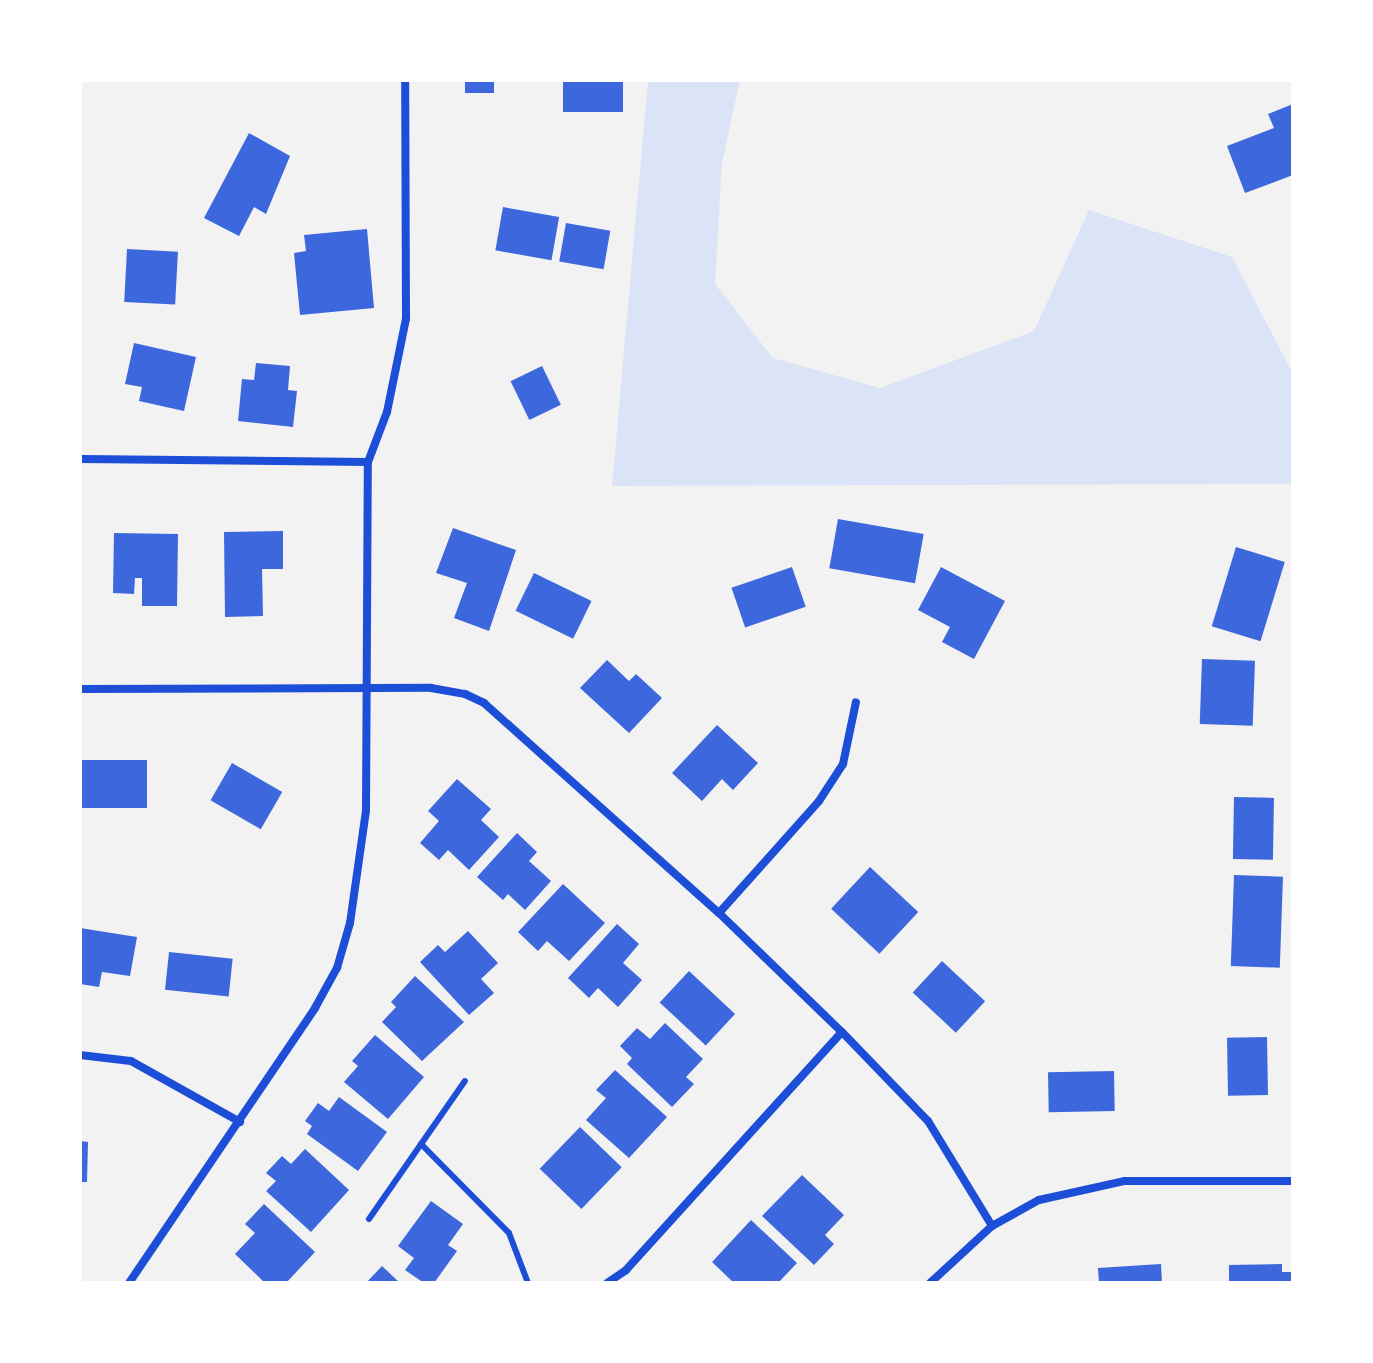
<!DOCTYPE html>
<html>
<head>
<meta charset="utf-8">
<style>
  body { margin:0 }
  #map { position:relative; width:1373px; height:1363px; overflow:hidden; background:#f2f2f2; font-family:Mulish,sans-serif }
  div>[style] { position:absolute }
  [style*='--x'] { left:calc(var(--x)*1px); top:calc(var(--y)*1px); width:calc(var(--w)*1px); rotate:calc(var(--a)*1deg) }
  .green>* { inset:0; background:#dbe4f7 }
  .building>* { inset:0; background:#3d67dc; transform-origin:0 0 }
  .service>* { height:6px; margin:-3px; padding:0 3px; transform-origin:3px; border-radius:3px; background:#1d4ed8 }
  .minor>* { height:8px; margin:-4px; padding:0 4px; transform-origin:4px; border-radius:4px; background:#1d4ed8 }
  span { translate:-50% -50%; white-space:nowrap; text-align:center; line-height:1.15; -webkit-text-stroke:6px #fff; paint-order:stroke }
  .frame { position:absolute; inset:0; border:82px solid #fff; pointer-events:none }
</style>
</head>
<body>
<div id="map">
  <div class="green">
    <div style="clip-path:polygon(648px 80px,740px 80px,722px 163px,715px 284px,773px 358px,880px 388px,1034px 331px,1089px 210px,1232px 257px,1293px 374px,1293px 484px,612px 486px)"></div>
  </div>
  <div class="building">
    <div style="left:465px;top:80px;width:29px;height:13px"></div>
    <div style="left:563px;top:80px;width:60px;height:32px"></div>
    <div style="clip-path:polygon(1293px 104px,1293px 175px,1245px 193px,1227px 146px,1274px 128px,1268px 114px)"></div>
    <div style="clip-path:polygon(249px 133px,290px 156px,266px 214px,254px 207px,239px 236px,204px 218px)"></div>
    <div style="left:503px;top:207px;width:57px;height:44px;rotate:10deg"></div>
    <div style="left:566px;top:223px;width:45px;height:39px;rotate:10deg"></div>
    <div style="clip-path:polygon(367px 229px,374px 308px,300px 315px,294px 253px,306px 251px,304px 235px)"></div>
    <div style="left:127px;top:249px;width:51px;height:53px;rotate:3deg"></div>
    <div style="clip-path:polygon(134px 343px,196px 357px,184px 411px,139px 401px,142px 387px,125px 384px)"></div>
    <div style="clip-path:polygon(256px 363px,290px 366px,288px 390px,297px 391px,293px 427px,238px 421px,242px 379px,254px 380px)"></div>
    <div style="left:542px;top:366px;width:43px;height:35px;rotate:64deg"></div>
    <div style="left:838px;top:519px;width:87px;height:50px;rotate:10deg"></div>
    <div style="clip-path:polygon(453px 528px,516px 550px,489px 631px,454px 618px,467px 583px,436px 573px)"></div>
    <div style="clip-path:polygon(283px 531px,283px 569px,262px 569px,263px 616px,225px 617px,224px 532px)"></div>
    <div style="clip-path:polygon(114px 533px,178px 534px,177px 606px,142px 606px,142px 578px,135px 578px,134px 594px,113px 593px)"></div>
    <div style="left:1236px;top:547px;width:51px;height:83px;rotate:17deg"></div>
    <div style="left:792px;top:567px;width:42px;height:64px;rotate:71deg"></div>
    <div style="clip-path:polygon(941px 567px,1005px 601px,974px 659px,942px 642px,950px 627px,918px 610px)"></div>
    <div style="left:534px;top:573px;width:64px;height:42px;rotate:26deg"></div>
    <div style="left:1202px;top:659px;width:53px;height:65px;rotate:2deg"></div>
    <div style="clip-path:polygon(607px 660px,629px 681px,636px 674px,662px 698px,629px 733px,580px 688px)"></div>
    <div style="clip-path:polygon(717px 725px,758px 763px,733px 790px,722px 779px,702px 801px,672px 773px)"></div>
    <div style="left:147px;top:760px;width:48px;height:67px;rotate:90deg"></div>
    <div style="left:232px;top:763px;width:58px;height:43px;rotate:30deg"></div>
    <div style="clip-path:polygon(457px 779px,491px 809px,481px 820px,499px 837px,469px 870px,448px 850px,439px 860px,420px 843px,439px 821px,428px 811px)"></div>
    <div style="left:1234px;top:797px;width:40px;height:62px;rotate:1deg"></div>
    <div style="clip-path:polygon(517px 833px,537px 852px,529px 861px,551px 881px,525px 910px,508px 894px,503px 900px,477px 877px)"></div>
    <div style="left:870px;top:867px;width:66px;height:57px;rotate:43deg"></div>
    <div style="left:1234px;top:875px;width:49px;height:91px;rotate:2deg"></div>
    <div style="clip-path:polygon(563px 884px,605px 923px,569px 961px,547px 941px,538px 951px,518px 932px)"></div>
    <div style="clip-path:polygon(617px 924px,639px 944px,623px 963px,642px 980px,618px 1007px,598px 988px,589px 998px,568px 978px)"></div>
    <div style="clip-path:polygon(80px 928px,137px 937px,130px 976px,102px 972px,99px 987px,80px 984px)"></div>
    <div style="clip-path:polygon(468px 931px,498px 963px,481px 979px,494px 993px,469px 1015px,420px 962px,438px 945px,445px 952px)"></div>
    <div style="left:169px;top:952px;width:64px;height:38px;rotate:6deg"></div>
    <div style="left:942px;top:961px;width:59px;height:43px;rotate:43deg"></div>
    <div style="left:689px;top:971px;width:63px;height:43px;rotate:43deg"></div>
    <div style="clip-path:polygon(415px 976px,464px 1022px,422px 1061px,382px 1022px,396px 1007px,391px 1002px)"></div>
    <div style="clip-path:polygon(665px 1023px,703px 1059px,686px 1077px,694px 1084px,672px 1107px,627px 1064px,632px 1058px,620px 1046px,637px 1028px,650px 1039px)"></div>
    <div style="clip-path:polygon(375px 1035px,424px 1077px,388px 1119px,344px 1082px,358px 1066px,352px 1061px)"></div>
    <div style="left:1267px;top:1037px;width:58px;height:40px;rotate:89deg"></div>
    <div style="clip-path:polygon(615px 1070px,667px 1117px,629px 1158px,586px 1120px,606px 1098px,596px 1090px)"></div>
    <div style="left:1114px;top:1071px;width:40px;height:66px;rotate:89deg"></div>
    <div style="clip-path:polygon(339px 1097px,387px 1132px,358px 1171px,307px 1134px,312px 1126px,305px 1121px,318px 1103px,329px 1111px)"></div>
    <div style="left:580px;top:1127px;width:58px;height:58px;rotate:44deg"></div>
    <div style="clip-path:polygon(80px 1141px,88px 1142px,87px 1182px,80px 1182px)"></div>
    <div style="clip-path:polygon(305px 1149px,349px 1190px,311px 1232px,266px 1191px,276px 1181px,266px 1173px,282px 1156px,291px 1164px)"></div>
    <div style="clip-path:polygon(802px 1175px,844px 1215px,825px 1235px,834px 1244px,814px 1265px,762px 1216px)"></div>
    <div style="clip-path:polygon(431px 1201px,463px 1224px,448px 1245px,457px 1251px,434px 1283px,424px 1283px,405px 1270px,414px 1258px,398px 1246px)"></div>
    <div style="clip-path:polygon(264px 1204px,315px 1252px,286px 1283px,265px 1283px,235px 1254px,255px 1233px,245px 1224px)"></div>
    <div style="clip-path:polygon(751px 1220px,797px 1263px,778px 1283px,734px 1283px,712px 1262px)"></div>
    <div style="clip-path:polygon(1161px 1264px,1162px 1283px,1099px 1283px,1098px 1268px)"></div>
    <div style="clip-path:polygon(1282px 1264px,1282px 1272px,1293px 1272px,1293px 1283px,1229px 1283px,1229px 1265px)"></div>
    <div style="clip-path:polygon(382px 1266px,400px 1283px,366px 1283px)"></div>
  </div>
  <div class="service">
    <div style="--x:421;--y:1144;--w:125;--a:45.3"></div>
    <div style="--x:509;--y:1233;--w:53;--a:69.2"></div>
    <div style="--x:369;--y:1219;--w:168;--a:-55.2"></div>
  </div>
  <div class="minor">
    <div style="--x:80;--y:459;--w:288;--a:0.6"></div>
    <div style="--x:80;--y:689;--w:351;--a:-0.2"></div>
    <div style="--x:431;--y:688;--w:35;--a:10"></div>
    <div style="--x:465;--y:694;--w:21;--a:25"></div>
    <div style="--x:484;--y:703;--w:315;--a:41.8"></div>
    <div style="--x:719;--y:913;--w:171;--a:44.1"></div>
    <div style="--x:842;--y:1032;--w:124;--a:46"></div>
    <div style="--x:928;--y:1121;--w:123;--a:58.6"></div>
    <div style="--x:719;--y:913;--w:150;--a:-48.2"></div>
    <div style="--x:819;--y:801;--w:44;--a:-57"></div>
    <div style="--x:843;--y:764;--w:63;--a:-78.2"></div>
    <div style="--x:80;--y:1055;--w:51;--a:6.7"></div>
    <div style="--x:131;--y:1061;--w:125;--a:29.2"></div>
    <div style="--x:129;--y:1283;--w:332;--a:-55.9"></div>
    <div style="--x:315;--y:1008;--w:46;--a:-61.2"></div>
    <div style="--x:337;--y:968;--w:47;--a:-73.9"></div>
    <div style="--x:350;--y:923;--w:113;--a:-81.9"></div>
    <div style="--x:366;--y:811;--w:349;--a:-89.7"></div>
    <div style="--x:368;--y:462;--w:53;--a:-69.2"></div>
    <div style="--x:387;--y:412;--w:95;--a:-78.5"></div>
    <div style="--x:406;--y:319;--w:239;--a:-90.2"></div>
    <div style="--x:607;--y:1283;--w:23;--a:-34"></div>
    <div style="--x:626;--y:1270;--w:321;--a:-47.8"></div>
    <div style="--x:930;--y:1283;--w:84;--a:-42.6"></div>
    <div style="--x:992;--y:1226;--w:54;--a:-29"></div>
    <div style="--x:1039;--y:1200;--w:88;--a:-12.5"></div>
    <div style="--x:1125;--y:1181;--w:168;--a:0"></div>
  </div>
  <div class="frame"></div>
</div>
</body>
</html>
